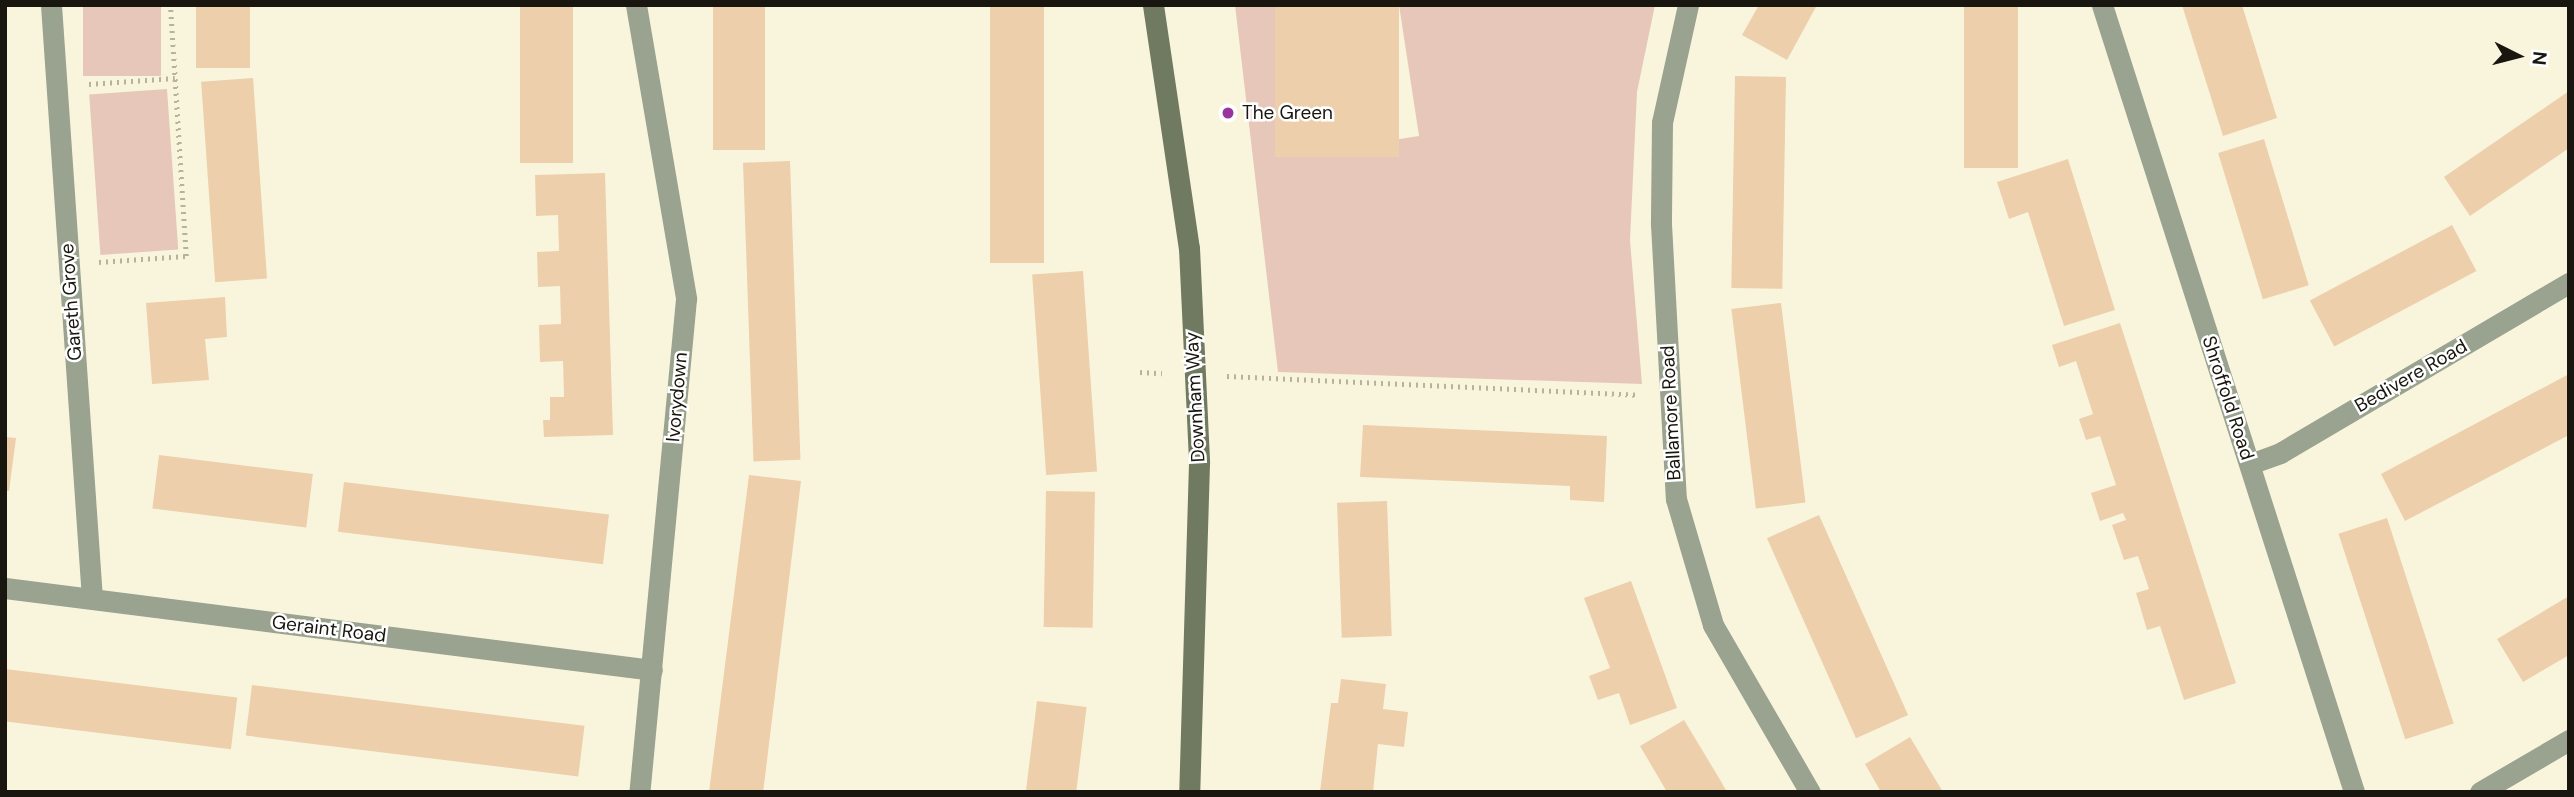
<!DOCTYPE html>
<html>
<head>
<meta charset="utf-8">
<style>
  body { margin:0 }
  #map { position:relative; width:2574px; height:797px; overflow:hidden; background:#f9f5dd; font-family:"DM Sans",sans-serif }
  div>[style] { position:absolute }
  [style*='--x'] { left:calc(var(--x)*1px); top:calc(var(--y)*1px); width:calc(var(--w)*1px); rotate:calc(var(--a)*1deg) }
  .green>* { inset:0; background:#e7c7b9; transform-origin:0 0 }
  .building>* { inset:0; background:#edcfab; transform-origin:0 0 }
  .path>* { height:4.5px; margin-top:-2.25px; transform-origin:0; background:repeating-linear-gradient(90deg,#b5b29f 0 2px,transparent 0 7px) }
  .street>* { height:21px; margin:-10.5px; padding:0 10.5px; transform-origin:10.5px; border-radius:10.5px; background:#9aa290 }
  .secondary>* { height:21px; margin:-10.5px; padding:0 10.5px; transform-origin:10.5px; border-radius:10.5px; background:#707a61 }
  .dots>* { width:19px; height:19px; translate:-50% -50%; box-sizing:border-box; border:4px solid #fff; border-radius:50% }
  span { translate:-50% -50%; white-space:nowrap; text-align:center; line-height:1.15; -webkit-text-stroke:5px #fff; paint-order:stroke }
  .poi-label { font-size:19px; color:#18160e }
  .left { translate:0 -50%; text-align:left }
  .street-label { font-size:19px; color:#18160e }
  .frame { position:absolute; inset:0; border:7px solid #18160e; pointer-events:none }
  .north { position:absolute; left:2483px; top:21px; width:70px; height:70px; -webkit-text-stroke:5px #fff; paint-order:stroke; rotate:96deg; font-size:19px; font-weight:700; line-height:28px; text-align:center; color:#18160e }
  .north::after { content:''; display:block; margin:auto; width:24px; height:32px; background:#18160e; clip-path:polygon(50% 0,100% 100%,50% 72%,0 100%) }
</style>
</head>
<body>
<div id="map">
  <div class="green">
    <div style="left:83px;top:5px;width:78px;height:71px"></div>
    <div style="clip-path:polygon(1235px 5px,1275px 5px,1298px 155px,1419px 136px,1399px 5px,1655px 5px,1637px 92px,1630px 240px,1642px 384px,1278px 372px)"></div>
    <div style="left:167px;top:89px;width:161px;height:78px;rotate:86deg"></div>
  </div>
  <div class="building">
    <div style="left:196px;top:5px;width:54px;height:63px"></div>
    <div style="left:520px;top:5px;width:53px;height:158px"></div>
    <div style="left:713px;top:5px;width:52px;height:145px"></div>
    <div style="left:990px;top:5px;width:54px;height:258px"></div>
    <div style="left:1275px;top:5px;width:124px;height:152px"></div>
    <div style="clip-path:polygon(1759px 5px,1817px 5px,1787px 60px,1742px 35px)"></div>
    <div style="left:1964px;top:5px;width:54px;height:163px"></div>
    <div style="clip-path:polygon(2182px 5px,2242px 5px,2277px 118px,2223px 136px)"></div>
    <div style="left:1735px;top:76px;width:51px;height:212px;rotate:1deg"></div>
    <div style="left:253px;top:78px;width:201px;height:52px;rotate:86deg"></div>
    <div style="clip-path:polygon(2569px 91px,2569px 148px,2470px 216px,2444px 177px)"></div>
    <div style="left:2264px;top:139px;width:153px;height:48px;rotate:73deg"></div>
    <div style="clip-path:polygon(2068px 159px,2115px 310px,2064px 326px,2028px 212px,2009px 219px,1997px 182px)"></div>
    <div style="left:790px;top:161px;width:299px;height:47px;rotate:88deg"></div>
    <div style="clip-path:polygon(605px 173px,613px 435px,544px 437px,543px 420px,550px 420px,550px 397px,564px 397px,563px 361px,540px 362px,539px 325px,561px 324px,560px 286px,538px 287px,537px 252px,559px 251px,558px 215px,536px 216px,535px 175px)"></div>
    <div style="left:2452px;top:225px;width:52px;height:161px;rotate:62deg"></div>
    <div style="left:1083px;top:271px;width:201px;height:51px;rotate:86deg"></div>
    <div style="clip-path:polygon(225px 297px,227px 337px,205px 339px,209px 380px,152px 384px,146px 303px)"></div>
    <div style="left:1781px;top:303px;width:201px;height:50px;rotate:83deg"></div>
    <div style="clip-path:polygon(2120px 323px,2236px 683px,2184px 700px,2160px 626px,2147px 630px,2136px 593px,2149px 589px,2138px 556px,2124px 560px,2112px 525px,2126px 520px,2123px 513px,2100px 521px,2091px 493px,2116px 485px,2100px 436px,2086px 440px,2079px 419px,2093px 414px,2076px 361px,2059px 367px,2052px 345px)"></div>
    <div style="clip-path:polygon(2569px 374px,2569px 435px,2405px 521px,2381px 474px)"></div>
    <div style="clip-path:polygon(1363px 425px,1607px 436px,1604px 502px,1570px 500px,1570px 486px,1360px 477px)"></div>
    <div style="clip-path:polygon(5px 437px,16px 438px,9px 491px,5px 491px)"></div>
    <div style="left:159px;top:455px;width:155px;height:54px;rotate:7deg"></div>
    <div style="clip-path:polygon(749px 475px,801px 481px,765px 777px,763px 792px,709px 792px)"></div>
    <div style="left:344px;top:482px;width:267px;height:50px;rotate:7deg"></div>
    <div style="left:1046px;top:491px;width:49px;height:136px;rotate:1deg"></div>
    <div style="left:1387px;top:501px;width:135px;height:50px;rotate:88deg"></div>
    <div style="left:1819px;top:515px;width:219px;height:57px;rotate:66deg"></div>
    <div style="left:2387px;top:518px;width:216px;height:51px;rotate:72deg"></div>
    <div style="clip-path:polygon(1631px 581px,1677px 708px,1630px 725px,1619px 693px,1598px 700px,1589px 676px,1610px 668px,1584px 598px)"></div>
    <div style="clip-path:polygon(2569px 596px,2569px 655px,2523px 682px,2497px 639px)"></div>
    <div style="left:5px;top:669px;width:234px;height:52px;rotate:7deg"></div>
    <div style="clip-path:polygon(1341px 679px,1386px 684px,1383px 709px,1408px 712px,1404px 747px,1378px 744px,1373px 792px,1320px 792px,1331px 703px,1338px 703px)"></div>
    <div style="left:252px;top:685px;width:335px;height:51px;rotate:7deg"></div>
    <div style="left:1037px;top:701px;width:50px;height:92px;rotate:7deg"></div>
    <div style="clip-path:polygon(1684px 720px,1719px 778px,1727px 792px,1667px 792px,1640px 746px)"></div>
    <div style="clip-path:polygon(1910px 737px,1929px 769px,1943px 792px,1881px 792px,1865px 764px)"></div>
  </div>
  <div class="path">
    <div style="--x:89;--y:84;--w:86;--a:-4"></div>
    <div style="--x:99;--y:262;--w:87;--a:-3.9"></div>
    <div style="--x:186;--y:256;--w:252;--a:-93.6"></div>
    <div style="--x:1140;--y:372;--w:22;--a:3"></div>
    <div style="--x:1227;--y:376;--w:411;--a:2.6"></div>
  </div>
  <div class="street">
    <div style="--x:51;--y:5;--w:595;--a:86.05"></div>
    <div style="--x:636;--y:5;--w:298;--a:80.3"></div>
    <div style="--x:686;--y:299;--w:495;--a:95.4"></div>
    <div style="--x:1688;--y:5;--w:120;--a:102.5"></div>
    <div style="--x:1662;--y:122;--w:102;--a:90.6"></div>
    <div style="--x:1661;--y:224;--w:275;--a:86.9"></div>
    <div style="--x:1676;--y:499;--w:131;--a:73.6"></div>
    <div style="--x:1713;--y:625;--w:193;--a:59.9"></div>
    <div style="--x:2102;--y:5;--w:826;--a:72.24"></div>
    <div style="--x:2250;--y:464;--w:32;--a:-20"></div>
    <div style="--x:2280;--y:453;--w:335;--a:-30.5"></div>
    <div style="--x:5;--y:588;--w:652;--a:7.22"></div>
    <div style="--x:2480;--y:792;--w:103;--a:-30.3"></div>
  </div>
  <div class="secondary">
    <div style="--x:1153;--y:5;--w:246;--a:81.6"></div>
    <div style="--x:1189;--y:248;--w:215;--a:87.3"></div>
    <div style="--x:1199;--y:463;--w:329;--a:91.7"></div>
  </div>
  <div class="dots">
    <div style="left:1228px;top:113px;background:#98359c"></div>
  </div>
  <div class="poi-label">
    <span class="left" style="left:1242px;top:113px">The Green</span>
  </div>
  <div class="street-label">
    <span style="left:71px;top:302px;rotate:-94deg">Gareth Grove</span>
    <span style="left:2411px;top:376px;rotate:-30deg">Bedivere Road</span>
    <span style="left:677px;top:397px;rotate:-85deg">Ivorydown</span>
    <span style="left:1195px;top:397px;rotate:-93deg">Downham Way</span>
    <span style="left:2228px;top:398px;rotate:72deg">Shroffold Road</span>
    <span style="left:1671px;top:413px;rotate:-93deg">Ballamore Road</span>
    <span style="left:329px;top:629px;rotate:7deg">Geraint Road</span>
  </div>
  <div class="frame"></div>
  <div class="north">N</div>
</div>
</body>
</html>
